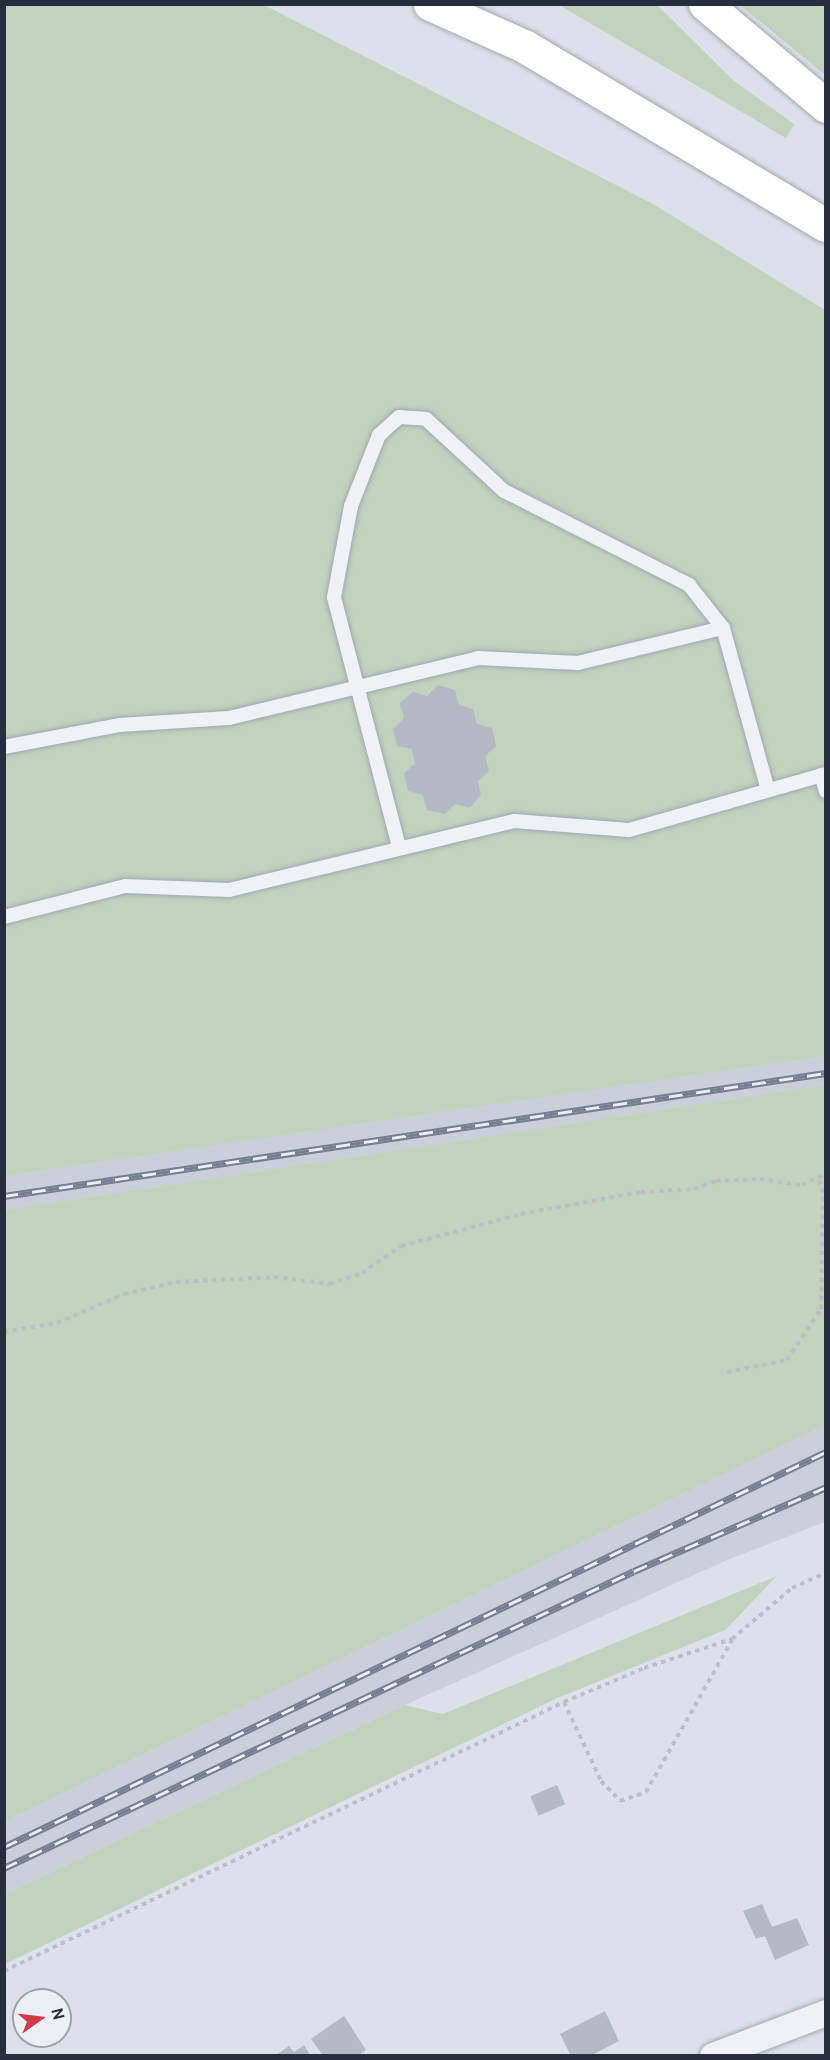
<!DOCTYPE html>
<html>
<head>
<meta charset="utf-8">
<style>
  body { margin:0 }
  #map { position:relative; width:830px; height:2060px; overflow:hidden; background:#dde0e8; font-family:Cabin,sans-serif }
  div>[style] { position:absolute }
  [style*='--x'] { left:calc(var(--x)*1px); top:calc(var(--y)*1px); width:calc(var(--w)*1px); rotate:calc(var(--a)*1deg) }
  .built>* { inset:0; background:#cbcfda }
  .green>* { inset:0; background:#c1d2bd }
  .building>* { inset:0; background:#b4b9c5; transform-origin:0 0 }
  .path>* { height:4px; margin-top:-2px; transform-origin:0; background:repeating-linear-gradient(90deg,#bbbec6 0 4.5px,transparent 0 9px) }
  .roads { filter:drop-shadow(0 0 2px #a2a7b2) drop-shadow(0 0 2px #a2a7b2) }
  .service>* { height:14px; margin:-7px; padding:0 7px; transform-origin:7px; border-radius:7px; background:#f0f1f6 }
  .minor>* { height:26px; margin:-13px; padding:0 13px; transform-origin:13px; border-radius:13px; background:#f0f1f6 }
  .motorway>* { height:33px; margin:-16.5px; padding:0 16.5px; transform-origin:16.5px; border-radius:16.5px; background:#fff }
  .rail>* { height:7px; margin-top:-3.5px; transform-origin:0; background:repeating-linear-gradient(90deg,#eceff5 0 14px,#757e92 0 28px); box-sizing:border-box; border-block:2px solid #757e92 }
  span { translate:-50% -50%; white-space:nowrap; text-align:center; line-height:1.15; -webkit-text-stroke:6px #eceff5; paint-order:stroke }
  .frame { position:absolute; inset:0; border:6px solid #252d3f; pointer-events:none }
  .north { position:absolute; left:12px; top:1988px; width:60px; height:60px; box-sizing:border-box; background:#eceff5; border:2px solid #9ca1ac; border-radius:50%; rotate:76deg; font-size:16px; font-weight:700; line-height:24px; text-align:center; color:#252d3f }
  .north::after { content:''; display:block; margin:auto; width:21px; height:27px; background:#d63846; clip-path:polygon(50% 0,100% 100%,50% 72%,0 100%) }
</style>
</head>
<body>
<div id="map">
  <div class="built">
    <div style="clip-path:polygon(825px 1056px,825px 1085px,5px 1210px,5px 1176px)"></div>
    <div style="clip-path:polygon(825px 1425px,825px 1522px,725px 1561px,405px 1705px,5px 1894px,5px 1821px)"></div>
  </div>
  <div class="green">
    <div style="clip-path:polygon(5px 5px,264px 5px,653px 204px,825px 310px,825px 1056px,5px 1176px)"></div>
    <div style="clip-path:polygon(559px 5px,657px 5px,734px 81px,794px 124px,786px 138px)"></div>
    <div style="clip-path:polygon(740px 5px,821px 5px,825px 8px,825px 75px)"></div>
    <div style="clip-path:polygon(825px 1085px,825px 1425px,5px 1821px,5px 1210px)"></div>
    <div style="clip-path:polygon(777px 1576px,725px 1630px,555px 1699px,5px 1964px,5px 1894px,405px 1705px,443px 1714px)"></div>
  </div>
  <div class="building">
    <div style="clip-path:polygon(438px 685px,455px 690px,459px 705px,473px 709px,477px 724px,492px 728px,496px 746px,485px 756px,489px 771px,478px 781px,481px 795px,470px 808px,455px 804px,445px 814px,427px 810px,423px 795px,408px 791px,404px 773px,415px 764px,412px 749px,397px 746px,393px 729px,404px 718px,400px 703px,413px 692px,427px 696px)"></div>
    <div style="left:557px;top:1785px;width:21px;height:29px;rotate:67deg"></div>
    <div style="clip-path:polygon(762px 1904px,772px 1927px,797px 1918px,809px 1945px,775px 1960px,765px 1936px,756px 1939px,743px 1911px)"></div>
    <div style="clip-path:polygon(605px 2011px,619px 2041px,590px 2056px,571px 2056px,560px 2034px)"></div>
    <div style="clip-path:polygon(344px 2016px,366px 2050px,358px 2056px,323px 2056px,311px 2039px)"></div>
    <div style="clip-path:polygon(304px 2045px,311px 2056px,275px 2056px,289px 2046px,294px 2052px)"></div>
  </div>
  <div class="path">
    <div style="--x:4;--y:1332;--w:54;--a:-9.6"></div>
    <div style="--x:57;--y:1323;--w:73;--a:-23.4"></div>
    <div style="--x:124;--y:1294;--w:53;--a:-13"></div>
    <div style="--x:176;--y:1282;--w:98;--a:-2.9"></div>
    <div style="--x:274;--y:1277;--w:55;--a:7.3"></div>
    <div style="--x:329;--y:1284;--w:35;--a:-18"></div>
    <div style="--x:362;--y:1273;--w:47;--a:-34.7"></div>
    <div style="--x:401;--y:1246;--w:124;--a:-14.9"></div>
    <div style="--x:521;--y:1214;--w:122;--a:-10.4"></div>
    <div style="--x:641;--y:1192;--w:53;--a:-3.2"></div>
    <div style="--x:694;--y:1189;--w:23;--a:-20"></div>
    <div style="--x:716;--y:1181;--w:44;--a:-2.6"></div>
    <div style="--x:760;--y:1179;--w:42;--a:8.1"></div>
    <div style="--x:802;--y:1185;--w:26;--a:-25"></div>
    <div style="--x:727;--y:1372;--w:61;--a:-11.3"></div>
    <div style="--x:787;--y:1360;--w:61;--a:-56.3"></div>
    <div style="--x:821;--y:1309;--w:116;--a:-89"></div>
    <div style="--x:823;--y:1193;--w:15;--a:-106"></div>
    <div style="--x:564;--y:1702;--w:87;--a:64.9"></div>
    <div style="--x:601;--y:1781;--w:28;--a:46"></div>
    <div style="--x:620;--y:1801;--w:28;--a:-19"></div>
    <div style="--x:646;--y:1792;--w:175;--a:-60.5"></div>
    <div style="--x:4;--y:1971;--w:621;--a:-25.66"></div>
    <div style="--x:564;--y:1702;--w:87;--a:-23"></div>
    <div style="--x:644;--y:1668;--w:93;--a:-18.2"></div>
    <div style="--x:732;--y:1639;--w:79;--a:-40.4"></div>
    <div style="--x:792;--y:1588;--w:37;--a:-24"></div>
  </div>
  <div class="roads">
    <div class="service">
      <div style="--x:4;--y:747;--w:117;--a:-10.8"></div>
      <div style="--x:119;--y:725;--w:110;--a:-3.6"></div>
      <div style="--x:229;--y:718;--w:256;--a:-13.5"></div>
      <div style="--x:478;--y:658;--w:100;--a:2.9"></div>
      <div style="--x:578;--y:663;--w:149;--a:-13.6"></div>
      <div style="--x:821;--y:775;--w:17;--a:73"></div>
      <div style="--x:399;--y:847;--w:258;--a:-104.6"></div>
      <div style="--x:334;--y:597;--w:93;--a:-79.4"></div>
      <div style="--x:351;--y:506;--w:76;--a:-68.5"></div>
      <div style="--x:379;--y:435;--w:27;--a:-42"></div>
      <div style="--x:399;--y:417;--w:27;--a:4"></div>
      <div style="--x:426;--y:419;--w:106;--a:42.7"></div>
      <div style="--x:504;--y:491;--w:208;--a:26.9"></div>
      <div style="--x:689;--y:585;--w:55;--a:51.7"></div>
      <div style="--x:723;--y:628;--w:168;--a:74.5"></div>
      <div style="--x:4;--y:917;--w:125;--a:-14.4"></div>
      <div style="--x:125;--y:886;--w:104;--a:2.2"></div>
      <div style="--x:229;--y:890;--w:293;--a:-13.6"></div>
      <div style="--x:514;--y:821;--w:115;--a:4.5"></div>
      <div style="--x:629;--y:830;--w:205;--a:-15.9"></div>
    </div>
    <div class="minor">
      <div style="--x:713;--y:2056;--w:121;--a:-20.8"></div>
    </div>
    <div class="motorway">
      <div style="--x:430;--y:4;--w:103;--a:24.1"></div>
      <div style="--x:524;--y:46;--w:351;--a:30.7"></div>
      <div style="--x:705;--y:4;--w:158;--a:40.1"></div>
    </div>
  </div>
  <div class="rail">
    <div style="--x:4;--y:1196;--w:831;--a:-8.51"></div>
    <div style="--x:4;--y:1847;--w:912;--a:-25.67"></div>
    <div style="--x:4;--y:1868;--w:696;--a:-25.24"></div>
    <div style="--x:634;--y:1571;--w:210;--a:-23.6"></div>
  </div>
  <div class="frame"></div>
  <div class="north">N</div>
</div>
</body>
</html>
